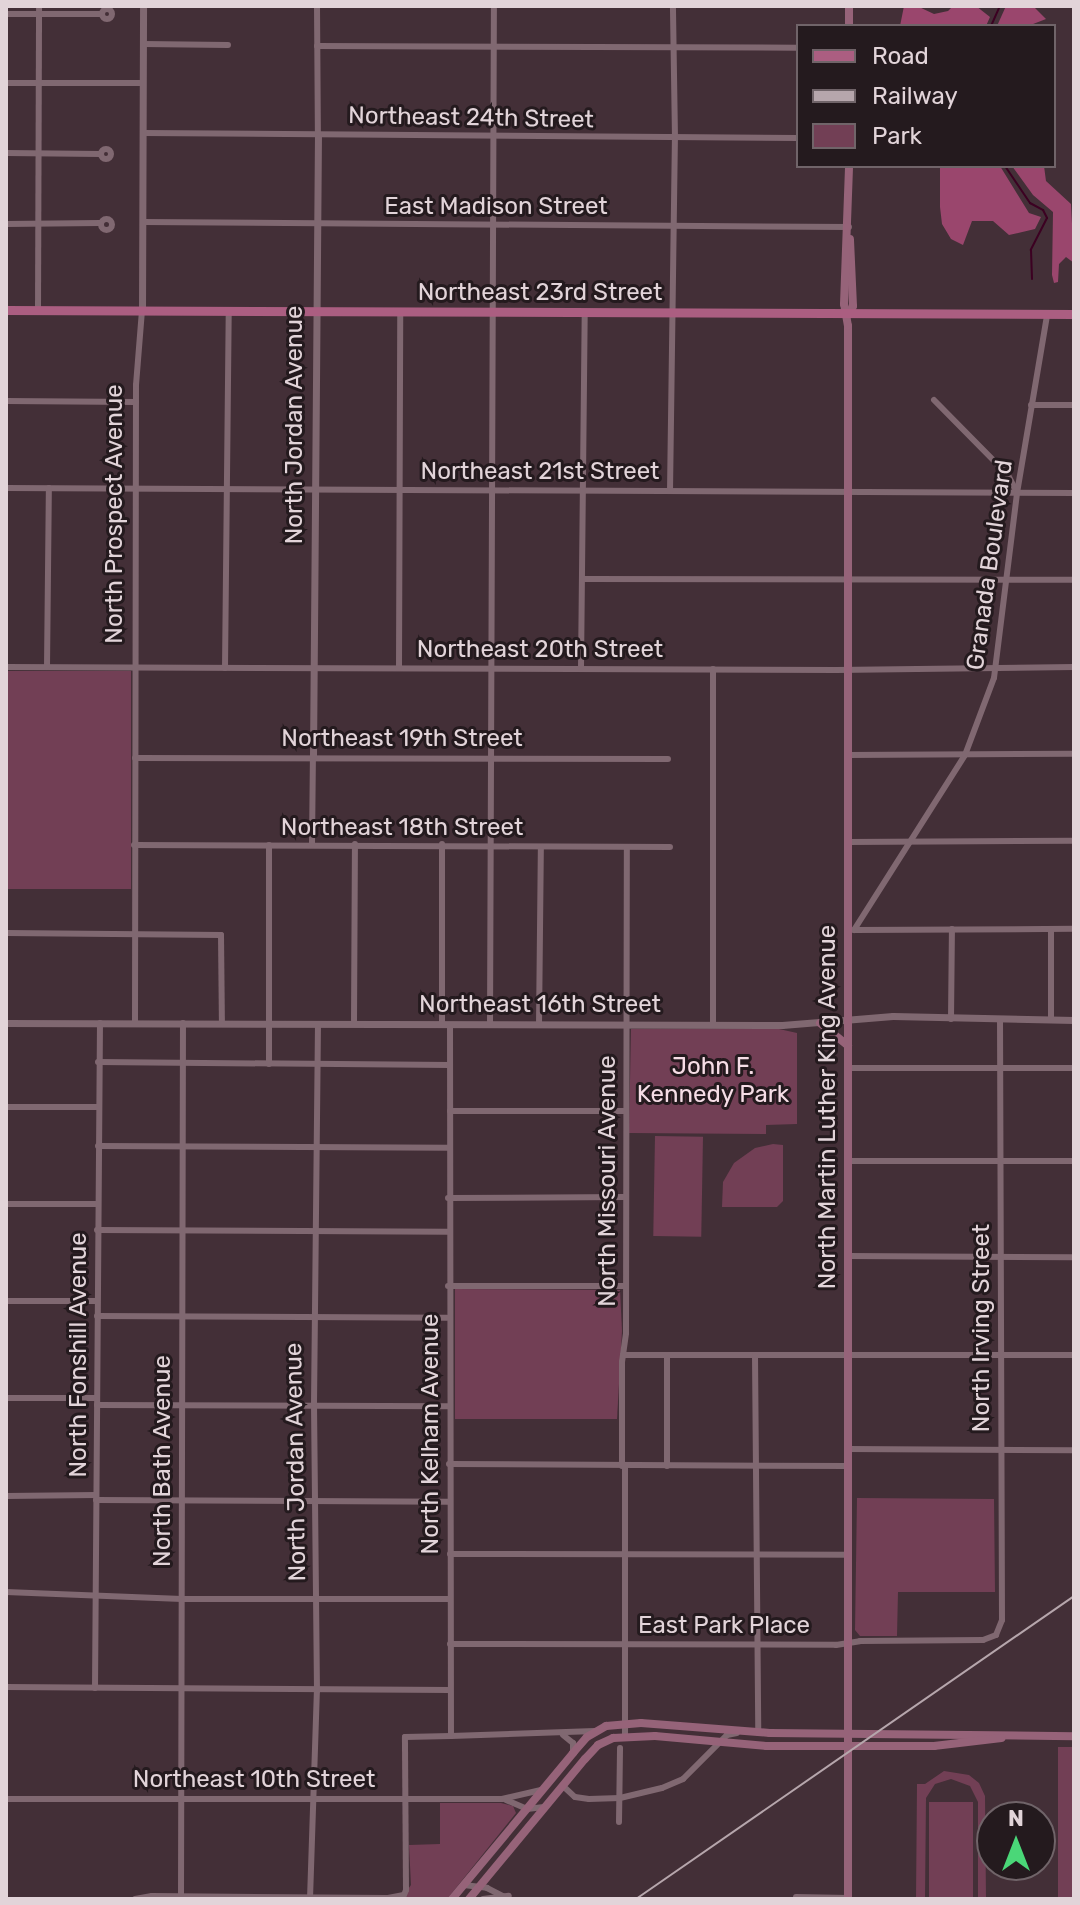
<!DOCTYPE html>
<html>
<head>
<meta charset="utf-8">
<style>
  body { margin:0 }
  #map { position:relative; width:1080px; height:1905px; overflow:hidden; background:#432f37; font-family:Rubik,sans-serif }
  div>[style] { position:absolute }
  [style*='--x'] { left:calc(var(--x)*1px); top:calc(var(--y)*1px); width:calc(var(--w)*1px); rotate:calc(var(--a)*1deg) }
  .green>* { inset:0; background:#723f55; transform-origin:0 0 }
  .forest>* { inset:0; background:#9a466d }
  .stream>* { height:2px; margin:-1px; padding:0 1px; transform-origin:1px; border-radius:1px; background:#3c0122 }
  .minor>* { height:6px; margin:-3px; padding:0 3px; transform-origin:3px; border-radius:3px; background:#806871 }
  .minor>.ring { margin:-3px; padding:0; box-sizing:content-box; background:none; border:6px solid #806871; border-radius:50% }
  .tertiary>* { height:7px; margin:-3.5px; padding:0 3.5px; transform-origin:3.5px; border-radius:3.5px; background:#806871 }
  .secondary>* { height:8px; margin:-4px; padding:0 4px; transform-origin:4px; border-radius:4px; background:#966379 }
  .primary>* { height:9px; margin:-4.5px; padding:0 4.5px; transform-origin:4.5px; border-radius:4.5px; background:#ab5e81 }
  .rail>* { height:2px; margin:-1px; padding:0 1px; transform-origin:1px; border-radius:1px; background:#b6a6ac }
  span { translate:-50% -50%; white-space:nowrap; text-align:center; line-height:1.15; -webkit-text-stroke:6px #241a1e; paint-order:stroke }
  .street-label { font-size:24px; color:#e2d4d9 }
  .park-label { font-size:24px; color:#f6dde6 }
  .frame { position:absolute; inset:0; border:8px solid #e2d4d9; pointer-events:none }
  .legend { position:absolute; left:796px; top:24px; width:260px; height:144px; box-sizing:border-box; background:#241a1e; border:2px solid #706469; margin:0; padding:10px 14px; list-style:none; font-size:24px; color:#e2d4d9 }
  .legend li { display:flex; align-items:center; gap:16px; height:40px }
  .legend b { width:40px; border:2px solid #706469 }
  .north { position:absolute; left:976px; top:1801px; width:80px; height:80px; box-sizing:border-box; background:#241a1e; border:2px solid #706469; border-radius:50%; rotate:0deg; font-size:22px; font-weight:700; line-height:32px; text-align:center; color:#e2d4d9 }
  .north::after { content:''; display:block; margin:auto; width:28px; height:36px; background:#4ad778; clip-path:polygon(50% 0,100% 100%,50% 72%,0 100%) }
</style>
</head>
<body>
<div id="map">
  <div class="green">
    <div style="left:6px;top:671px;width:125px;height:218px"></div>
    <div style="clip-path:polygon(631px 1029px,779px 1029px,797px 1033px,797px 1124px,766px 1125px,766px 1134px,629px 1133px)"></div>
    <div style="left:655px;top:1136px;width:48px;height:100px;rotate:1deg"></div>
    <div style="clip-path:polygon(773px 1144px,783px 1145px,783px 1201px,777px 1207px,722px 1207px,723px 1182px,734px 1163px,755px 1148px)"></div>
    <div style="clip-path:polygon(455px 1289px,620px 1290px,622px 1331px,617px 1419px,455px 1419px)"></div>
    <div style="clip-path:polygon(857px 1498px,994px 1499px,995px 1592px,898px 1592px,897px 1636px,860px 1636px,855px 1630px)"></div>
    <div style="left:1058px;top:1747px;width:16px;height:152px"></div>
    <div style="clip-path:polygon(944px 1771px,969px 1775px,979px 1783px,985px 1796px,986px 1899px,978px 1899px,978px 1802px,970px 1786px,951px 1779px,935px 1784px,926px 1798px,925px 1899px,916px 1899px,917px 1784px,925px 1784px)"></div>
    <div style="left:929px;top:1802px;width:44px;height:97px"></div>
    <div style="clip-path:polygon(440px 1803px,501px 1803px,513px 1806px,516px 1813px,447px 1899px,401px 1899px,411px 1885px,409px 1845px,440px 1844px)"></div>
  </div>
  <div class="forest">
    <div style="clip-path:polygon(904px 6px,917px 6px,934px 14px,948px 11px,953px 6px,976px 6px,990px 17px,986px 26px,900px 26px)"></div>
    <div style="clip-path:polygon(1006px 6px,1033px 6px,1046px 19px,1028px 26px,997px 26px)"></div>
    <div style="clip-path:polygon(940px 166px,1000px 166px,1029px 213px,1041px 217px,1035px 229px,1009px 235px,993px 221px,972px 221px,963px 245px,951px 239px,942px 224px,940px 207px)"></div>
    <div style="clip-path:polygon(1012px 166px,1044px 166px,1046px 181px,1071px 204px,1074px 263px,1066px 257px,1059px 264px,1058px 282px,1054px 283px,1052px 275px,1053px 212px,1033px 195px)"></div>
  </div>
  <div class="stream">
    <div style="--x:449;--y:7;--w:1;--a:-90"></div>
    <div style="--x:991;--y:26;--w:22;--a:-66"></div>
    <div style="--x:1005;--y:166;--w:45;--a:56"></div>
    <div style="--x:1030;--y:203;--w:15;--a:28"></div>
    <div style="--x:1043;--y:210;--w:9;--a:63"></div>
    <div style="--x:1047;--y:218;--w:36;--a:117"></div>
    <div style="--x:1031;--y:250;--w:29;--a:88"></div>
  </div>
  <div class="minor">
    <div style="--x:317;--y:6;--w:128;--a:89.6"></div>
    <div class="ring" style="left:102px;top:9px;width:4px;height:4px"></div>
    <div style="--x:6;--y:14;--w:96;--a:0"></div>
    <div style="--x:143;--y:44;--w:85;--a:0.7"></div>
    <div style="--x:317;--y:46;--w:481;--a:0.2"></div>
    <div style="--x:6;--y:83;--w:137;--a:0"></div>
    <div style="--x:143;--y:133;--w:655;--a:0.44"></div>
    <div class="ring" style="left:101px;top:149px;width:4px;height:4px"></div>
    <div style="--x:6;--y:153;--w:95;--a:0.6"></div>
    <div class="ring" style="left:100.5px;top:218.5px;width:5px;height:5px"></div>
    <div style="--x:143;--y:222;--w:706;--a:0.41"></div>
    <div style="--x:6;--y:224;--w:94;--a:-0.6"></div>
    <div style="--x:38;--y:311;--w:305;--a:-89.8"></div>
    <div style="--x:934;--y:400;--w:105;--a:45.4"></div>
    <div style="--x:1008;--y:475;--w:20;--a:63"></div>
    <div style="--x:6;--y:401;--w:130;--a:0.4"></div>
    <div style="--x:1031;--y:405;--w:43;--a:0"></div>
    <div style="--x:6;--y:488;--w:1068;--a:0.27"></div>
    <div style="--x:670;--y:491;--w:353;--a:-89.2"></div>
    <div style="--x:675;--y:138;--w:132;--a:-90.9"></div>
    <div style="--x:584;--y:579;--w:490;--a:0.1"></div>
    <div style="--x:6;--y:667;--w:830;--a:0.21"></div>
    <div style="--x:836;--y:670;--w:238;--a:-0.7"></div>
    <div style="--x:47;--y:667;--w:179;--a:-89.4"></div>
    <div style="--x:225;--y:668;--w:357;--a:-89.4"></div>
    <div style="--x:399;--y:668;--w:356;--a:-89.8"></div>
    <div style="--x:581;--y:668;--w:355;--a:-89.4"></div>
    <div style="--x:848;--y:755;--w:226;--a:-0.3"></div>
    <div style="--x:135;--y:758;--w:533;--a:0.11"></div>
    <div style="--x:848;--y:842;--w:226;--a:-0.3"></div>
    <div style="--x:442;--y:844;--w:181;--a:90"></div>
    <div style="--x:134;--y:845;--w:536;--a:0.21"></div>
    <div style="--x:269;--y:845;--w:219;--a:90"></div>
    <div style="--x:312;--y:845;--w:89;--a:-89.4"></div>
    <div style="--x:854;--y:930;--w:207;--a:-57.6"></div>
    <div style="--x:965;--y:755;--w:82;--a:-69.4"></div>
    <div style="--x:994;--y:678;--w:186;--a:-82.9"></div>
    <div style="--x:1017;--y:493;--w:181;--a:-80.4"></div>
    <div style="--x:854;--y:930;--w:220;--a:-0.3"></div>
    <div style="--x:6;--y:933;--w:215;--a:0.5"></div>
    <div style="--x:221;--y:935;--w:89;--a:89.4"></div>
    <div style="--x:951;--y:1019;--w:90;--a:-89.4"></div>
    <div style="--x:1051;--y:1020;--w:90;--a:-90"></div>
    <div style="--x:135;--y:1023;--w:638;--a:-89.91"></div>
    <div style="--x:136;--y:385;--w:74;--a:-85.4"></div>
    <div style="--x:354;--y:1024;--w:180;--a:-89.7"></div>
    <div style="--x:490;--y:1025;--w:1019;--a:-89.78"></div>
    <div style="--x:539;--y:1025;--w:178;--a:-89.4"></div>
    <div style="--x:713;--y:1025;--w:356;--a:-90"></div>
    <div style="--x:98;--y:1062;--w:352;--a:0.5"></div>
    <div style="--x:848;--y:1068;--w:226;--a:0"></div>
    <div style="--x:6;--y:1107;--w:92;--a:0"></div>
    <div style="--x:450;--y:1111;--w:175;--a:0"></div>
    <div style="--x:98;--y:1146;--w:351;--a:0.3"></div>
    <div style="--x:848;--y:1161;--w:226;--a:0"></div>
    <div style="--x:448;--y:1198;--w:178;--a:-0.3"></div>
    <div style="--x:6;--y:1204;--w:92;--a:0"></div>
    <div style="--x:97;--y:1230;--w:351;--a:0.3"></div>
    <div style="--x:848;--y:1256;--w:226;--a:0.3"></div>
    <div style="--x:448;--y:1286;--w:178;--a:0"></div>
    <div style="--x:6;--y:1301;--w:91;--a:0"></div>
    <div style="--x:97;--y:1316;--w:350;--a:0.3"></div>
    <div style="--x:623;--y:1355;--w:451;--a:0"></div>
    <div style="--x:667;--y:1355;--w:111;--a:90"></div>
    <div style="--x:755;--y:1356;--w:377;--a:89.5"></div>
    <div style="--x:6;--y:1398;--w:91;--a:0"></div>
    <div style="--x:97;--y:1405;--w:352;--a:0.2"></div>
    <div style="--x:848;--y:1449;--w:226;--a:0.3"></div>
    <div style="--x:449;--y:1464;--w:399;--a:0.3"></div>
    <div style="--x:622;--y:1466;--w:104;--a:-90"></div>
    <div style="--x:622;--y:1362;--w:29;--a:-82"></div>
    <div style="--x:626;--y:1333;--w:486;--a:-89.9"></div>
    <div style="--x:625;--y:1466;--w:270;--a:90"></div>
    <div style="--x:6;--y:1496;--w:90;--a:-0.6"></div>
    <div style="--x:96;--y:1500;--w:353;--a:0.3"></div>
    <div style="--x:450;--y:1554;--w:398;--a:0.1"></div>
    <div style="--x:6;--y:1592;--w:176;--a:2.3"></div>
    <div style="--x:182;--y:1599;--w:268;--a:0"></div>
    <div style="--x:450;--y:1644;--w:386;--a:0.1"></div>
    <div style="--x:836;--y:1645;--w:24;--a:-9"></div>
    <div style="--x:860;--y:1641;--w:123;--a:-0.5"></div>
    <div style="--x:983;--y:1640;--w:14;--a:-21"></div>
    <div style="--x:996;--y:1635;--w:16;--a:-68"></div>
    <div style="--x:1002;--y:1620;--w:600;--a:-90.19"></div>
    <div style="--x:6;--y:1687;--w:444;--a:0.4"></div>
    <div style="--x:95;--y:1688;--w:665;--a:-89.57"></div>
    <div style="--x:563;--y:1735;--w:13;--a:39"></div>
    <div style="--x:573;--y:1743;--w:10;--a:90"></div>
    <div style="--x:451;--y:1736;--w:144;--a:-2"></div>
    <div style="--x:563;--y:1786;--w:16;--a:43"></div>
    <div style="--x:575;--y:1797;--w:14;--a:8"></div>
    <div style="--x:589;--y:1799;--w:31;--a:-2"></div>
    <div style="--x:620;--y:1798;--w:43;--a:-13.4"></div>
    <div style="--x:662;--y:1788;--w:23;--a:-23"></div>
    <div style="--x:683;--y:1779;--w:62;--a:-45"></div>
    <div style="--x:727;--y:1735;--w:10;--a:-11"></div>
    <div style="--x:6;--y:1799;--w:496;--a:0"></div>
    <div style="--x:502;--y:1799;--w:40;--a:-13"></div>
    <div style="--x:506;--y:1800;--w:23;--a:23"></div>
    <div style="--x:527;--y:1809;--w:17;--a:-7"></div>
    <div style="--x:619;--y:1822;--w:74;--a:-89.2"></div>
    <div style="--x:464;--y:1885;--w:23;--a:7"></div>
    <div style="--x:487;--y:1888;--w:18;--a:27"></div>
    <div style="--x:796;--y:1897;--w:52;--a:1.1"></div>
    <div style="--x:135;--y:1899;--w:17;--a:-10"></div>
    <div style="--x:152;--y:1896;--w:236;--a:0.5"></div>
    <div style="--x:388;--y:1898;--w:16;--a:-11"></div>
    <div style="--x:404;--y:1895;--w:5;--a:-68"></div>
    <div style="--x:406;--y:1890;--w:153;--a:-90.4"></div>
    <div style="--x:405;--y:1737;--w:46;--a:-1.2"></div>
    <div style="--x:451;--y:1736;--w:711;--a:-90.08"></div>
    <div style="--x:181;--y:1899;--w:876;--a:-89.87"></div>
    <div style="--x:310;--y:1899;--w:208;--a:-88.1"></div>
    <div style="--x:317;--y:1691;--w:286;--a:-90.6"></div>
    <div style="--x:314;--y:1405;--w:381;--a:-89.4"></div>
    <div style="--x:483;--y:1899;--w:26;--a:-7"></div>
  </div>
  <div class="tertiary">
    <div style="--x:142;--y:311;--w:305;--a:-89.8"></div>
    <div style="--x:313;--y:756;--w:622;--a:-89.54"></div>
    <div style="--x:6;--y:1023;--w:776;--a:0.15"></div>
    <div style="--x:782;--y:1025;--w:111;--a:-4.6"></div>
    <div style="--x:893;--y:1016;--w:181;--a:1.3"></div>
  </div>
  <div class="secondary">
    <div style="--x:849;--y:6;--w:20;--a:90"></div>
    <div style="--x:848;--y:315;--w:10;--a:-61"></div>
    <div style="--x:853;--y:306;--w:67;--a:-92.6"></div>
    <div style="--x:820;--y:1023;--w:36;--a:39"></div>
    <div style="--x:452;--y:1899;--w:190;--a:-50.3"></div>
    <div style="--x:573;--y:1753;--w:21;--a:-49"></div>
    <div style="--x:587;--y:1737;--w:22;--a:-30"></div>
    <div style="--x:606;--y:1726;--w:35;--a:-5"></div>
    <div style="--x:641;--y:1723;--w:129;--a:4.4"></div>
    <div style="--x:770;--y:1733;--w:304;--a:0.6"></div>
    <div style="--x:469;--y:1899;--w:182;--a:-50.4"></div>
    <div style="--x:585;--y:1759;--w:19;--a:-47"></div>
    <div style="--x:598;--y:1745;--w:17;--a:-25"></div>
    <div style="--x:613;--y:1738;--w:42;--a:-2.7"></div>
    <div style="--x:655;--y:1736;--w:111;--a:5.1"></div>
    <div style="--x:766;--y:1746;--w:168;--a:0"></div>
    <div style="--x:934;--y:1746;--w:68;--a:-6.7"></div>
    <div style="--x:848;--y:1899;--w:1573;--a:-90"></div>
    <div style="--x:848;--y:326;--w:22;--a:-100"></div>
    <div style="--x:844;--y:304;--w:138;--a:-87.9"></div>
  </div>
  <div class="primary">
    <div style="--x:6;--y:310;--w:1068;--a:0.21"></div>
  </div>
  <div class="rail">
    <div style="--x:636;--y:1899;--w:533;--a:-34.67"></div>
  </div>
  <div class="street-label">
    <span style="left:471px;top:118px;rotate:1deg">Northeast 24th Street</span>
    <span style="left:496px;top:207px">East Madison Street</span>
    <span style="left:540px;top:293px">Northeast 23rd Street</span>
    <span style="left:295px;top:425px;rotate:-90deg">North Jordan Avenue</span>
    <span style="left:540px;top:472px">Northeast 21st Street</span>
    <span style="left:115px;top:514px;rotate:-90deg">North Prospect Avenue</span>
    <span style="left:990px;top:565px;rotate:-82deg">Granada Boulevard</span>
    <span style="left:540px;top:650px">Northeast 20th Street</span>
    <span style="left:402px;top:739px">Northeast 19th Street</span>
    <span style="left:402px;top:828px">Northeast 18th Street</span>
    <span style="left:540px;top:1005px">Northeast 16th Street</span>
    <span style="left:828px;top:1107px;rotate:-90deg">North Martin Luther King Avenue</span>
    <span style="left:608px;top:1181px;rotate:-90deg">North Missouri Avenue</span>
    <span style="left:982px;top:1328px;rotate:-90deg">North Irving Street</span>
    <span style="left:79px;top:1355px;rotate:-90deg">North Fonshill Avenue</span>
    <span style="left:431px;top:1434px;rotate:-90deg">North Kelham Avenue</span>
    <span style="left:163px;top:1461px;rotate:-90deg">North Bath Avenue</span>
    <span style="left:296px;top:1462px;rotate:-91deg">North Jordan Avenue</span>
    <span style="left:724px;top:1626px">East Park Place</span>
    <span style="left:254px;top:1780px">Northeast 10th Street</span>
  </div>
  <div class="park-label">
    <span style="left:713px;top:1081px">John F.<br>Kennedy Park</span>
  </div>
  <div class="frame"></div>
  <ul class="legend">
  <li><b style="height:10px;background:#ab5e81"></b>Road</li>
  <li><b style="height:10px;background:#b6a6ac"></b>Railway</li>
  <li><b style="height:22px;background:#723f55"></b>Park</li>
  </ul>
  <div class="north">N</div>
</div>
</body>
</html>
